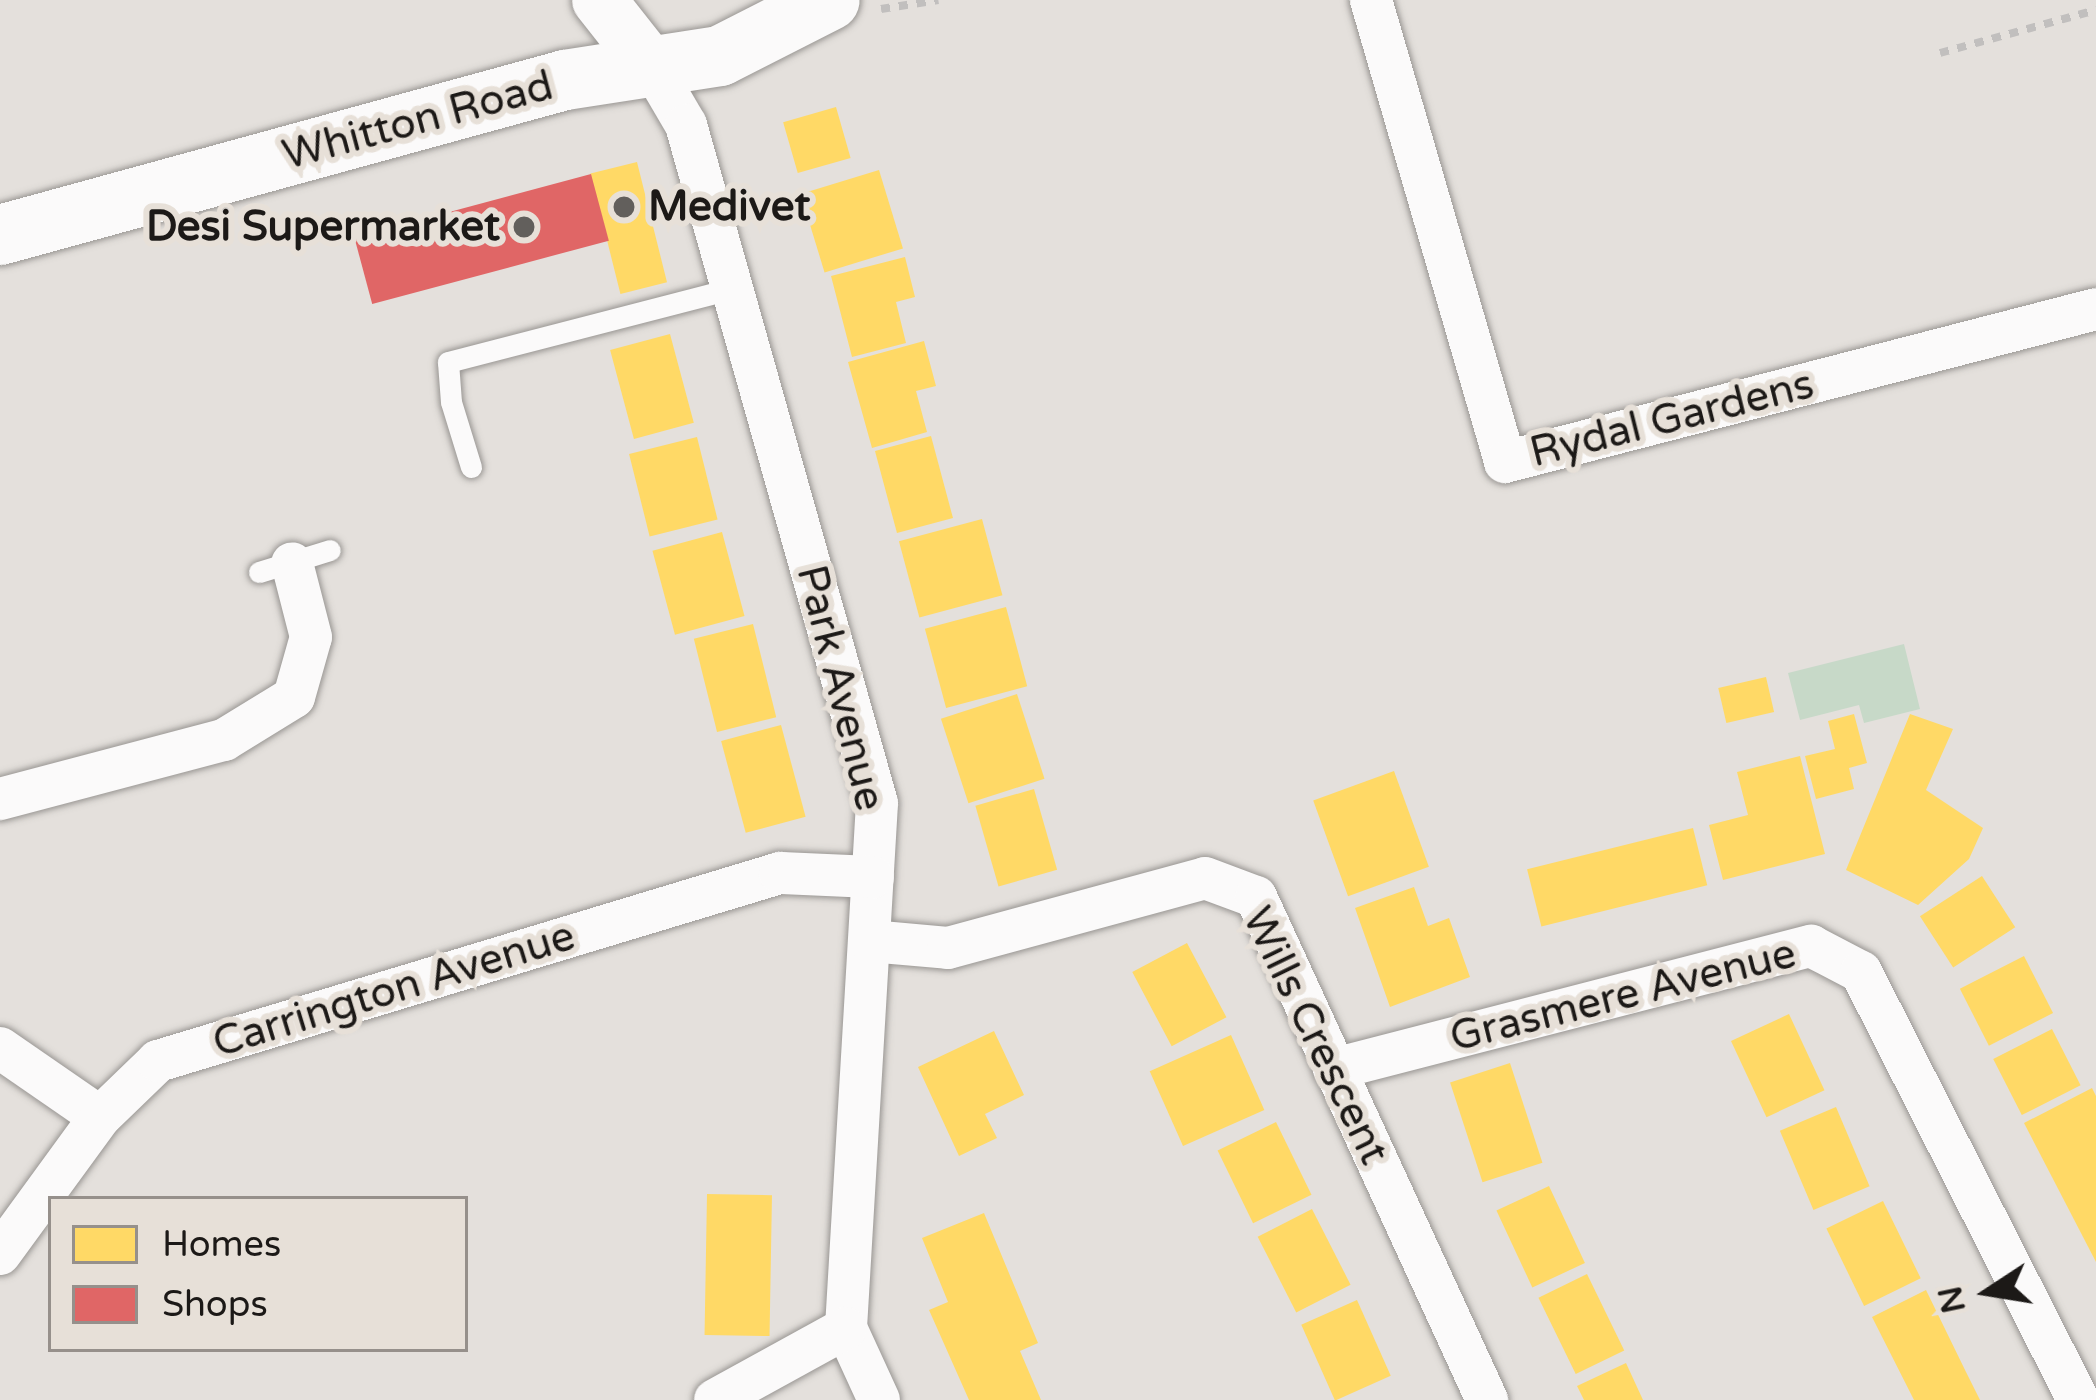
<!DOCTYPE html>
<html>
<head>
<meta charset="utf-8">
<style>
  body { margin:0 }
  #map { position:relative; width:2096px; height:1400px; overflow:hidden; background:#e4e0dc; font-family:"Varela Round",sans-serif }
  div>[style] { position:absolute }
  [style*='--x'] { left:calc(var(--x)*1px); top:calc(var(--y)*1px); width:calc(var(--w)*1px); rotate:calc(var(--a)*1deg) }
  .green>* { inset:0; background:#c7d9c8 }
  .homes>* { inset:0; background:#ffd966; transform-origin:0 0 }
  .shops>* { inset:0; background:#e06666; transform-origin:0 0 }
  .path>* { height:8px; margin-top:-4px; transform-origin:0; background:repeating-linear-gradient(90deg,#c1bfbe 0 9px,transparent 0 18px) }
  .roads { filter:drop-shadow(0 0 3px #999693) drop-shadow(0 0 3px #999693) }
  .service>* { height:21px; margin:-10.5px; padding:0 10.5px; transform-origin:10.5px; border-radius:10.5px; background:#fbfafa }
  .minor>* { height:42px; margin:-21px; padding:0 21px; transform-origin:21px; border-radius:21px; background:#fbfafa }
  .tertiary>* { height:54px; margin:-27px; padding:0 27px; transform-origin:27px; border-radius:27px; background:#fbfafa }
  .secondary>* { height:60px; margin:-30px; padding:0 30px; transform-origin:30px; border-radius:30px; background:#fbfafa }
  .dots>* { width:33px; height:33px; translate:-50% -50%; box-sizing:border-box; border:6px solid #e7e0d8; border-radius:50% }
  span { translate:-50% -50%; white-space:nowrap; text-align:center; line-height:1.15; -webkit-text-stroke:12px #e7e0d8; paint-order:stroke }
  .street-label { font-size:42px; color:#1c1917 }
  .poi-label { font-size:42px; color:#1c1917; font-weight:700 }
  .left { translate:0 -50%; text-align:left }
  .right { translate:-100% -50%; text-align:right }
  .legend { position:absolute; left:48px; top:1196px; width:420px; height:156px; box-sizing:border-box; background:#e7e0d8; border:3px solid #96908b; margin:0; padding:15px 21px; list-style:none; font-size:36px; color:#1c1917 }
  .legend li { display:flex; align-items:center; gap:24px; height:60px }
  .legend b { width:60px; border:3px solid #96908b }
  .north { position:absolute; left:1928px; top:1232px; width:120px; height:120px; -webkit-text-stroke:9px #e7e0d8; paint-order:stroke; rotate:258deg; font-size:33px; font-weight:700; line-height:48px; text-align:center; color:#1c1917 }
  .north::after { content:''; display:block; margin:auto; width:42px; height:54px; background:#1c1917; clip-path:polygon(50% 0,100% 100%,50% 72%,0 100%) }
</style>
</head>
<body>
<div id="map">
  <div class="green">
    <div style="clip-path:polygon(1904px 644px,1920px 709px,1864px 723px,1859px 705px,1800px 720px,1788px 673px)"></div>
  </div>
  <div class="homes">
    <div style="left:836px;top:107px;width:53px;height:55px;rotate:74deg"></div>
    <div style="left:637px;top:162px;width:124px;height:48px;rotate:76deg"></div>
    <div style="left:879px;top:170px;width:82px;height:82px;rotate:73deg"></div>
    <div style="clip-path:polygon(905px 257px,915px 297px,896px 302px,906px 343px,852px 357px,831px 276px)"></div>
    <div style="left:670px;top:334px;width:92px;height:62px;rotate:75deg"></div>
    <div style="clip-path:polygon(924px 341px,936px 386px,916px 391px,927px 432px,872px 448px,848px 362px)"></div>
    <div style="left:931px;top:436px;width:85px;height:58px;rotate:75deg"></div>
    <div style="left:697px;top:437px;width:85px;height:70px;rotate:76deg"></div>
    <div style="left:982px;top:519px;width:79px;height:86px;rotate:75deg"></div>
    <div style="left:722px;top:532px;width:87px;height:72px;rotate:75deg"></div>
    <div style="left:1006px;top:607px;width:82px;height:84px;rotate:75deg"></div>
    <div style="left:753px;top:624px;width:96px;height:61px;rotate:76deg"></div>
    <div style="left:1766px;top:677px;width:36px;height:49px;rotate:77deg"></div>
    <div style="left:1017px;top:694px;width:89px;height:80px;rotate:72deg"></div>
    <div style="clip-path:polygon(1854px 714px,1867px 763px,1849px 768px,1854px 789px,1816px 799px,1805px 756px,1835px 749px,1828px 721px)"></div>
    <div style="clip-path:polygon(1910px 714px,1953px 729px,1926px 790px,1983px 828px,1969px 859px,1918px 905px,1846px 870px)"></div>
    <div style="left:781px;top:725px;width:95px;height:62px;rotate:75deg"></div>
    <div style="clip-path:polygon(1800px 756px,1825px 854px,1723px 880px,1709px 825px,1748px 815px,1737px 772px)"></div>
    <div style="left:1394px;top:771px;width:102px;height:86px;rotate:70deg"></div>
    <div style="left:1034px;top:789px;width:84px;height:61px;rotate:74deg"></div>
    <div style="left:1693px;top:828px;width:59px;height:171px;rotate:76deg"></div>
    <div style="left:1982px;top:876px;width:61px;height:74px;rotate:57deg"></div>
    <div style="clip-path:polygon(1414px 887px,1428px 926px,1449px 918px,1470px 977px,1390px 1007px,1355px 908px)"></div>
    <div style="left:1187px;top:943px;width:84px;height:62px;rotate:62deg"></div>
    <div style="left:2024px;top:956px;width:64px;height:72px;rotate:63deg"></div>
    <div style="left:1789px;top:1014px;width:84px;height:64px;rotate:65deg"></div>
    <div style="left:2052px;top:1029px;width:63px;height:66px;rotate:63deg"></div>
    <div style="clip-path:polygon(994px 1031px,1024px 1095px,985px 1114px,997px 1138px,959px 1156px,918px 1067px)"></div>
    <div style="left:1231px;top:1035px;width:82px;height:89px;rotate:66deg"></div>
    <div style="left:1510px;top:1063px;width:105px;height:63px;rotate:72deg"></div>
    <div style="clip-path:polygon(2092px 1088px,2096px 1096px,2096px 1262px,2024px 1123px)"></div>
    <div style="left:1836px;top:1107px;width:86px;height:61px;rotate:67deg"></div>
    <div style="left:1276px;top:1122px;width:81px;height:65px;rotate:64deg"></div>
    <div style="left:1549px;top:1186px;width:85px;height:58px;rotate:65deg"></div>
    <div style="left:707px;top:1194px;width:65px;height:141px;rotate:1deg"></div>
    <div style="left:1883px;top:1201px;width:86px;height:63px;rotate:64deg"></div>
    <div style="left:1312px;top:1209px;width:85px;height:61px;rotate:63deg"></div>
    <div style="clip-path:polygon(984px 1213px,1038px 1343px,1020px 1351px,1041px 1400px,969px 1400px,929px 1310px,948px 1302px,922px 1238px)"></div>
    <div style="left:1587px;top:1274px;width:85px;height:54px;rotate:64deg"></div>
    <div style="clip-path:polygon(1926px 1290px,1966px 1372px,1980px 1400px,1914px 1400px,1872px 1317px)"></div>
    <div style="left:1357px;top:1300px;width:83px;height:61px;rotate:66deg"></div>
    <div style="clip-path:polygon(1626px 1363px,1643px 1400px,1584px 1400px,1577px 1386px)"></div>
  </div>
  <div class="shops">
    <div style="left:591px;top:174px;width:69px;height:245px;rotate:75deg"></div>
  </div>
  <div class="path">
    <div style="--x:881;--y:9;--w:58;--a:-9"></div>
    <div style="--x:1940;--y:53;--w:162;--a:-15.4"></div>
  </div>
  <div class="roads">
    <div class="service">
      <div style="--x:471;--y:467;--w:68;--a:-107.1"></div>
      <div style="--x:451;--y:402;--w:40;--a:-94.3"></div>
      <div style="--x:448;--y:362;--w:291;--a:-14.5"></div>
      <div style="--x:259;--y:572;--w:74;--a:-17.2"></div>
    </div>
    <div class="minor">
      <div style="--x:1371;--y:0;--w:481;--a:73.8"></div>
      <div style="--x:1505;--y:462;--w:610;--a:-14.51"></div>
      <div style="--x:652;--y:67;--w:67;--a:59.6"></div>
      <div style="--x:686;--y:125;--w:704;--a:74.27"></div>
      <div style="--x:877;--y:803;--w:526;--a:93.38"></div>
      <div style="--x:846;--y:1328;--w:79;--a:65.4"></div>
      <div style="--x:0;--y:799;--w:232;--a:-14.8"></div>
      <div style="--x:224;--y:740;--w:82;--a:-31.6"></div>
      <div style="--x:294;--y:697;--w:62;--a:-74.2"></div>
      <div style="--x:311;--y:637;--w:76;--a:-104.4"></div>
      <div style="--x:870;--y:941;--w:78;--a:5.1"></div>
      <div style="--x:948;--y:948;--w:266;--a:-15.2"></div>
      <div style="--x:1205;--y:878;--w:54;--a:20.4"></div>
      <div style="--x:1256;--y:897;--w:554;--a:65.33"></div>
      <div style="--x:0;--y:1048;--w:121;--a:34.6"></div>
      <div style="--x:1334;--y:1069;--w:493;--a:-14.5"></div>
      <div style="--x:1811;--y:946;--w:56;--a:27.5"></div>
      <div style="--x:1861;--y:972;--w:480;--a:63.1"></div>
      <div style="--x:0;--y:1254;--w:170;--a:-53.9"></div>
      <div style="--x:100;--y:1117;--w:81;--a:-44"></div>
      <div style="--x:158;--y:1061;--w:650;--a:-16.82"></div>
      <div style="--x:780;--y:873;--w:93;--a:2.5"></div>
      <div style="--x:715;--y:1400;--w:149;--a:-28.8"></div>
    </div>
    <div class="tertiary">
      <div style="--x:599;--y:0;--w:85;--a:51.7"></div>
    </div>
    <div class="secondary">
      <div style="--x:0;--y:235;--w:586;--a:-15.34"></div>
      <div style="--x:565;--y:80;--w:157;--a:-8.8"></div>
      <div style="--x:720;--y:56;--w:123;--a:-27"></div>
    </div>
  </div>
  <div class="dots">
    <div style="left:624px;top:207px;background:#625f5c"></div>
    <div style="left:524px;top:227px;background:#625f5c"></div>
  </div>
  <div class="street-label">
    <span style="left:418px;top:121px;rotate:-15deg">Whitton Road</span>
    <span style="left:1672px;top:419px;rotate:-14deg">Rydal Gardens</span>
    <span style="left:840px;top:688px;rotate:76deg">Park Avenue</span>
    <span style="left:394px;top:990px;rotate:-17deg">Carrington Avenue</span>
    <span style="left:1623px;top:996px;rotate:-14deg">Grasmere Avenue</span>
    <span style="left:1315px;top:1036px;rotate:64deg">Wills Crescent</span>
  </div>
  <div class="poi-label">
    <span class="left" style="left:648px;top:207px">Medivet</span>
    <span class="right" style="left:500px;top:227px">Desi Supermarket</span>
  </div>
  <ul class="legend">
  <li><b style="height:33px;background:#ffd966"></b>Homes</li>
  <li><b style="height:33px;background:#e06666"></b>Shops</li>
  </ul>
  <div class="north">N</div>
</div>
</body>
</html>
